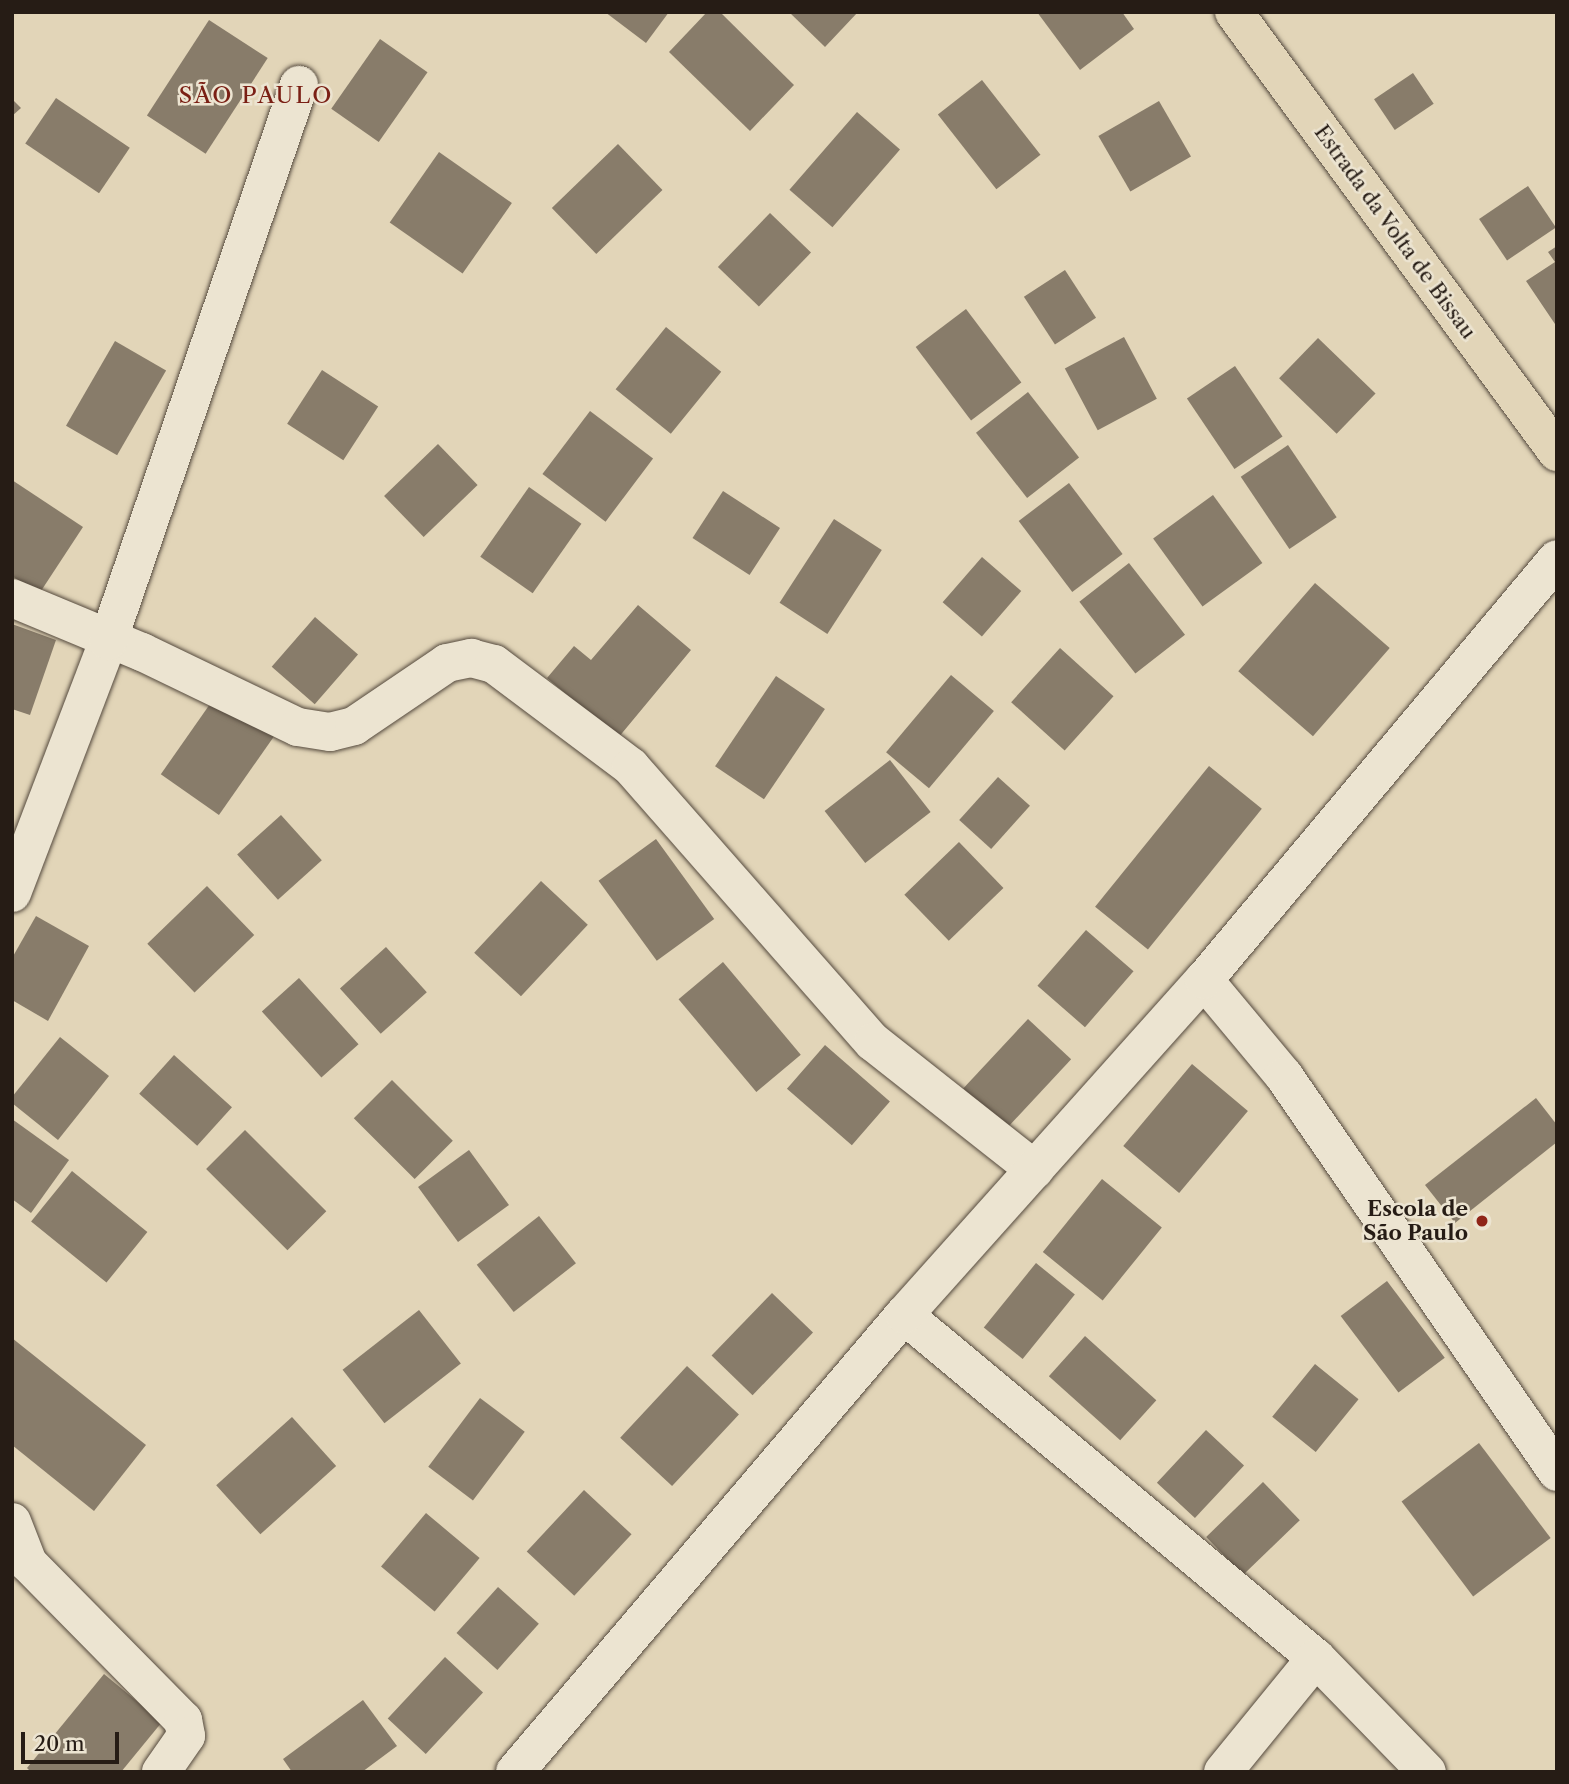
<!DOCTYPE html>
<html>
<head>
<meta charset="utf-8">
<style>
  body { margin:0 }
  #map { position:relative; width:1569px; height:1784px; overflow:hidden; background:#e2d5b8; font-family:"Libre Caslon Text",serif }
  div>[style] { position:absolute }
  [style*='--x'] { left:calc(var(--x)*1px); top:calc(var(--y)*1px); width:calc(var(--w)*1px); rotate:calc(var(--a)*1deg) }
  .building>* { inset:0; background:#887c6a; transform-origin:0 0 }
  .roads { filter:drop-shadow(0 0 2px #554a3e) drop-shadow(0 0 2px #554a3e) }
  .minor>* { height:38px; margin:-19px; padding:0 19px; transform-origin:19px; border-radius:19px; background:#ece4d1 }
  .major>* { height:38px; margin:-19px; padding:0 19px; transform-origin:19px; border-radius:19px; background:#e2d5b8 }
  .dots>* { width:19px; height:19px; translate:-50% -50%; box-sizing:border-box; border:4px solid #ece4d1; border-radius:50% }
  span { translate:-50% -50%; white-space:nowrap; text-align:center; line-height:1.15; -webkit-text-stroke:5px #ece4d1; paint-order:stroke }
  .street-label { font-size:21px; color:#261c15 }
  .poi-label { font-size:21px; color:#261c15; font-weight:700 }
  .right { translate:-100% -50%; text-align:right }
  .neighbourhood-label { font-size:23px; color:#7a1f14; letter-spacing:2px }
  .frame { position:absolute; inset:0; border:14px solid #261c15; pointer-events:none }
  .scale { position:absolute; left:21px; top:1732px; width:98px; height:32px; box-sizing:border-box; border:4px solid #261c15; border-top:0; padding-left:9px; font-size:21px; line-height:24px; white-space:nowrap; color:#261c15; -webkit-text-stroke:5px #ece4d1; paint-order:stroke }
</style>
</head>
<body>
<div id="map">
  <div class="building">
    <div style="clip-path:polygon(605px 12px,669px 12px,646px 43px)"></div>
    <div style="clip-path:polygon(707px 12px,720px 12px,794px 85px,750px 131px,669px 52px)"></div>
    <div style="clip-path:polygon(789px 12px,858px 12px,825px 47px)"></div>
    <div style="clip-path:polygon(1037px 12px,1122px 12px,1134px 29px,1080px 70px)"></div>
    <div style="left:209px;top:20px;width:70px;height:114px;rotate:33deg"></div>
    <div style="left:380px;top:39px;width:58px;height:85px;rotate:35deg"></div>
    <div style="left:1413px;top:73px;width:37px;height:47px;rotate:56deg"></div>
    <div style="left:982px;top:80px;width:95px;height:56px;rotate:52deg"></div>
    <div style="left:56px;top:98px;width:89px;height:55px;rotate:34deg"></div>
    <div style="clip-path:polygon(12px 99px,21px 108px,12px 116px)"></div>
    <div style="left:1159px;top:101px;width:64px;height:70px;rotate:60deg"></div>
    <div style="left:857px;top:112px;width:57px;height:103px;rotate:41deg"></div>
    <div style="left:618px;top:144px;width:64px;height:92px;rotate:46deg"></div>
    <div style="left:439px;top:152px;width:89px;height:86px;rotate:35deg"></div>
    <div style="left:1528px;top:186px;width:50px;height:59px;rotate:56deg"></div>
    <div style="left:770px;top:213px;width:57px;height:75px;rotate:44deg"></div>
    <div style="clip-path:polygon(1557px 246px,1557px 327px,1526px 281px,1555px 262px,1548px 252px)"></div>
    <div style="left:1065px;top:270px;width:57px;height:49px;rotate:57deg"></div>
    <div style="left:966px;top:309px;width:92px;height:63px;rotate:53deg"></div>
    <div style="left:666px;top:327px;width:71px;height:80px;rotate:39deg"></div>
    <div style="left:1124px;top:337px;width:70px;height:67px;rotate:62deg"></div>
    <div style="left:1318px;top:338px;width:80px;height:56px;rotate:44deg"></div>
    <div style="left:115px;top:341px;width:59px;height:98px;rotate:30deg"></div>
    <div style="left:1235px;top:366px;width:85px;height:58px;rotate:56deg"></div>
    <div style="left:322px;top:370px;width:67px;height:64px;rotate:33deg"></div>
    <div style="left:1028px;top:392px;width:83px;height:66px;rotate:52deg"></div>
    <div style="left:590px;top:411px;width:79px;height:79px;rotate:37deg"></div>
    <div style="left:438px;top:444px;width:57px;height:75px;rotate:46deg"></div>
    <div style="left:1288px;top:445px;width:87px;height:57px;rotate:56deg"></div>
    <div style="clip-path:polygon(12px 480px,83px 527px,39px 594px,12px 576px)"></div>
    <div style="left:1069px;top:483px;width:89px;height:63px;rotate:53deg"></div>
    <div style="left:529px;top:487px;width:64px;height:85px;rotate:35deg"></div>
    <div style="left:723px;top:491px;width:68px;height:56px;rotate:33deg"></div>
    <div style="left:1213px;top:495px;width:84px;height:74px;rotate:54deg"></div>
    <div style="left:834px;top:519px;width:57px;height:100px;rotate:33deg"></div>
    <div style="left:982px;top:557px;width:52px;height:60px;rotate:41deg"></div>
    <div style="left:1129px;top:563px;width:91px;height:63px;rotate:52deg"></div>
    <div style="left:1315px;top:583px;width:99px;height:117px;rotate:41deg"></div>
    <div style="clip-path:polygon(638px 605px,691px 650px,618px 738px,547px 678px,574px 646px,591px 660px)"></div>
    <div style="left:315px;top:617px;width:57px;height:66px;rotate:41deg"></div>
    <div style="clip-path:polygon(12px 624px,56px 640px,30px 715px,12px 709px)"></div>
    <div style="left:1060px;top:648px;width:72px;height:73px;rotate:42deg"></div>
    <div style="left:951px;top:675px;width:56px;height:101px;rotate:40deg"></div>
    <div style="left:776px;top:676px;width:59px;height:109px;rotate:34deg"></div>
    <div style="left:217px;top:694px;width:71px;height:98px;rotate:35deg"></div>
    <div style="left:890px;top:760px;width:66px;height:83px;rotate:52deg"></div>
    <div style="left:1209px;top:766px;width:68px;height:181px;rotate:39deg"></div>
    <div style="left:998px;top:777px;width:43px;height:58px;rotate:42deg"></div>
    <div style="left:281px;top:815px;width:61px;height:59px;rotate:48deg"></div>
    <div style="left:656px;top:839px;width:99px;height:71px;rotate:54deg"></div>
    <div style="left:959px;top:842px;width:64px;height:76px;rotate:46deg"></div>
    <div style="left:541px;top:881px;width:64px;height:98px;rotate:43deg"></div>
    <div style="left:207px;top:886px;width:68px;height:83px;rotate:46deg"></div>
    <div style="clip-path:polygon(36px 916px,89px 946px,48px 1021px,12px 1000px,12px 958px)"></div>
    <div style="left:1086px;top:930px;width:63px;height:74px;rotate:41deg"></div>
    <div style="left:386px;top:947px;width:61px;height:62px;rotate:48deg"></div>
    <div style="left:723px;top:962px;width:121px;height:58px;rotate:50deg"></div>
    <div style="left:299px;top:978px;width:89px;height:50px;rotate:48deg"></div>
    <div style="left:1028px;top:1019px;width:59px;height:95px;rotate:43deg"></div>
    <div style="clip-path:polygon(60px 1037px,109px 1076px,58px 1140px,12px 1103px,12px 1097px)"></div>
    <div style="left:825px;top:1045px;width:86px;height:58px;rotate:41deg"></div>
    <div style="left:174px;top:1055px;width:78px;height:52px;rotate:42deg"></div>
    <div style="left:1192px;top:1064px;width:73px;height:107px;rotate:40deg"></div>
    <div style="left:392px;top:1080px;width:86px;height:54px;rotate:45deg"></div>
    <div style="clip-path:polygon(1536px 1098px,1557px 1125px,1557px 1142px,1455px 1223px,1425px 1185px)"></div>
    <div style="clip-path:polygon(12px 1119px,69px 1160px,31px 1213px,12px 1199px)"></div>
    <div style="left:245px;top:1130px;width:115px;height:55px;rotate:45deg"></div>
    <div style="left:469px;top:1150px;width:68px;height:63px;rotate:54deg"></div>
    <div style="left:72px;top:1171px;width:97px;height:65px;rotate:39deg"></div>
    <div style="left:1102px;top:1179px;width:77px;height:94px;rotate:39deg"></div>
    <div style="left:539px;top:1216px;width:60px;height:79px;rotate:52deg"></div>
    <div style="left:1036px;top:1263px;width:50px;height:83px;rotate:39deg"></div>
    <div style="left:1387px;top:1281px;width:96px;height:58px;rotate:53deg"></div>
    <div style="left:772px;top:1293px;width:57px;height:87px;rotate:44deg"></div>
    <div style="left:419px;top:1310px;width:68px;height:97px;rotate:52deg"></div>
    <div style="left:1085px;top:1336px;width:96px;height:54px;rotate:42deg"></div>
    <div style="clip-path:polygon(12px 1338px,146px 1445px,94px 1511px,12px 1445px)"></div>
    <div style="left:1315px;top:1364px;width:56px;height:68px;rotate:39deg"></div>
    <div style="left:687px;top:1366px;width:71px;height:98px;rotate:43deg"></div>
    <div style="left:480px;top:1398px;width:56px;height:86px;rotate:37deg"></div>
    <div style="left:292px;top:1417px;width:66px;height:102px;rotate:48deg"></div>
    <div style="left:1206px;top:1430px;width:52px;height:72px;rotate:43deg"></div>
    <div style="left:1479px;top:1443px;width:119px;height:97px;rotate:53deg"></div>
    <div style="left:1263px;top:1482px;width:53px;height:79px;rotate:46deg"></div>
    <div style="left:584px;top:1490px;width:65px;height:84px;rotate:43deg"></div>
    <div style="left:426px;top:1513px;width:70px;height:70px;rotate:40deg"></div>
    <div style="left:498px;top:1587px;width:55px;height:62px;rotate:42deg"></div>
    <div style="left:445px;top:1657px;width:52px;height:84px;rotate:43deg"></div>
    <div style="clip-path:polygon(104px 1674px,162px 1722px,121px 1772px,31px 1772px,27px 1768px)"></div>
    <div style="clip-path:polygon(363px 1700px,397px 1746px,362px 1772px,292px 1772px,283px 1759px)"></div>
  </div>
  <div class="roads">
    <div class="minor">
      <div style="--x:12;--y:598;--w:141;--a:22.6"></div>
      <div style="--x:142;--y:652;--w:173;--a:25.7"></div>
      <div style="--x:298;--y:727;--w:32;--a:9"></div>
      <div style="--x:330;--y:732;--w:25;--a:-14"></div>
      <div style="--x:354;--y:726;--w:112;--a:-34.1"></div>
      <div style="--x:447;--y:663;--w:25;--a:-12"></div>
      <div style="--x:471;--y:658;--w:24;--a:15"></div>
      <div style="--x:494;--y:664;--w:171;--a:36.9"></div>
      <div style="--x:631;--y:767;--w:366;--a:48.7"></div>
      <div style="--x:873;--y:1042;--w:206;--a:38.3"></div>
      <div style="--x:12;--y:893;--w:270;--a:-69.1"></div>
      <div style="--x:108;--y:641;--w:588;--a:-71.04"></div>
      <div style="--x:1204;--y:980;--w:125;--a:50.2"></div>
      <div style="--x:1284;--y:1076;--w:481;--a:55.4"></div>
      <div style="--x:904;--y:1315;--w:536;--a:39.78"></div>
      <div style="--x:1316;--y:1658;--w:159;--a:45.8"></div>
      <div style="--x:12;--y:1522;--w:44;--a:68.7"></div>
      <div style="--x:28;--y:1563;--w:221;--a:45.4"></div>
      <div style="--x:183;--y:1720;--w:16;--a:79"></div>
      <div style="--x:186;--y:1736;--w:44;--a:124.8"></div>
      <div style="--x:515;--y:1772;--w:600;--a:-49.6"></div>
      <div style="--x:904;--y:1315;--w:450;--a:-48.2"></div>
      <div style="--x:1204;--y:980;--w:549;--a:-50.02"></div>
      <div style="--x:1223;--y:1772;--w:147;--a:-50.8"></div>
    </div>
    <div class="major">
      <div style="--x:1234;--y:12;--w:546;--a:53.72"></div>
    </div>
  </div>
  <div class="dots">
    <div style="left:1482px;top:1221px;background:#8f2418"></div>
  </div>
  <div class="street-label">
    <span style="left:1395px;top:232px;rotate:54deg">Estrada da Volta de Bissau</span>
  </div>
  <div class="poi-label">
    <span class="right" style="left:1468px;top:1221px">Escola de<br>São Paulo</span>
  </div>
  <div class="neighbourhood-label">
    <span style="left:256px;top:95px">SÃO PAULO</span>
  </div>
  <div class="frame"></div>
  <div class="scale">20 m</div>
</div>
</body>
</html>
